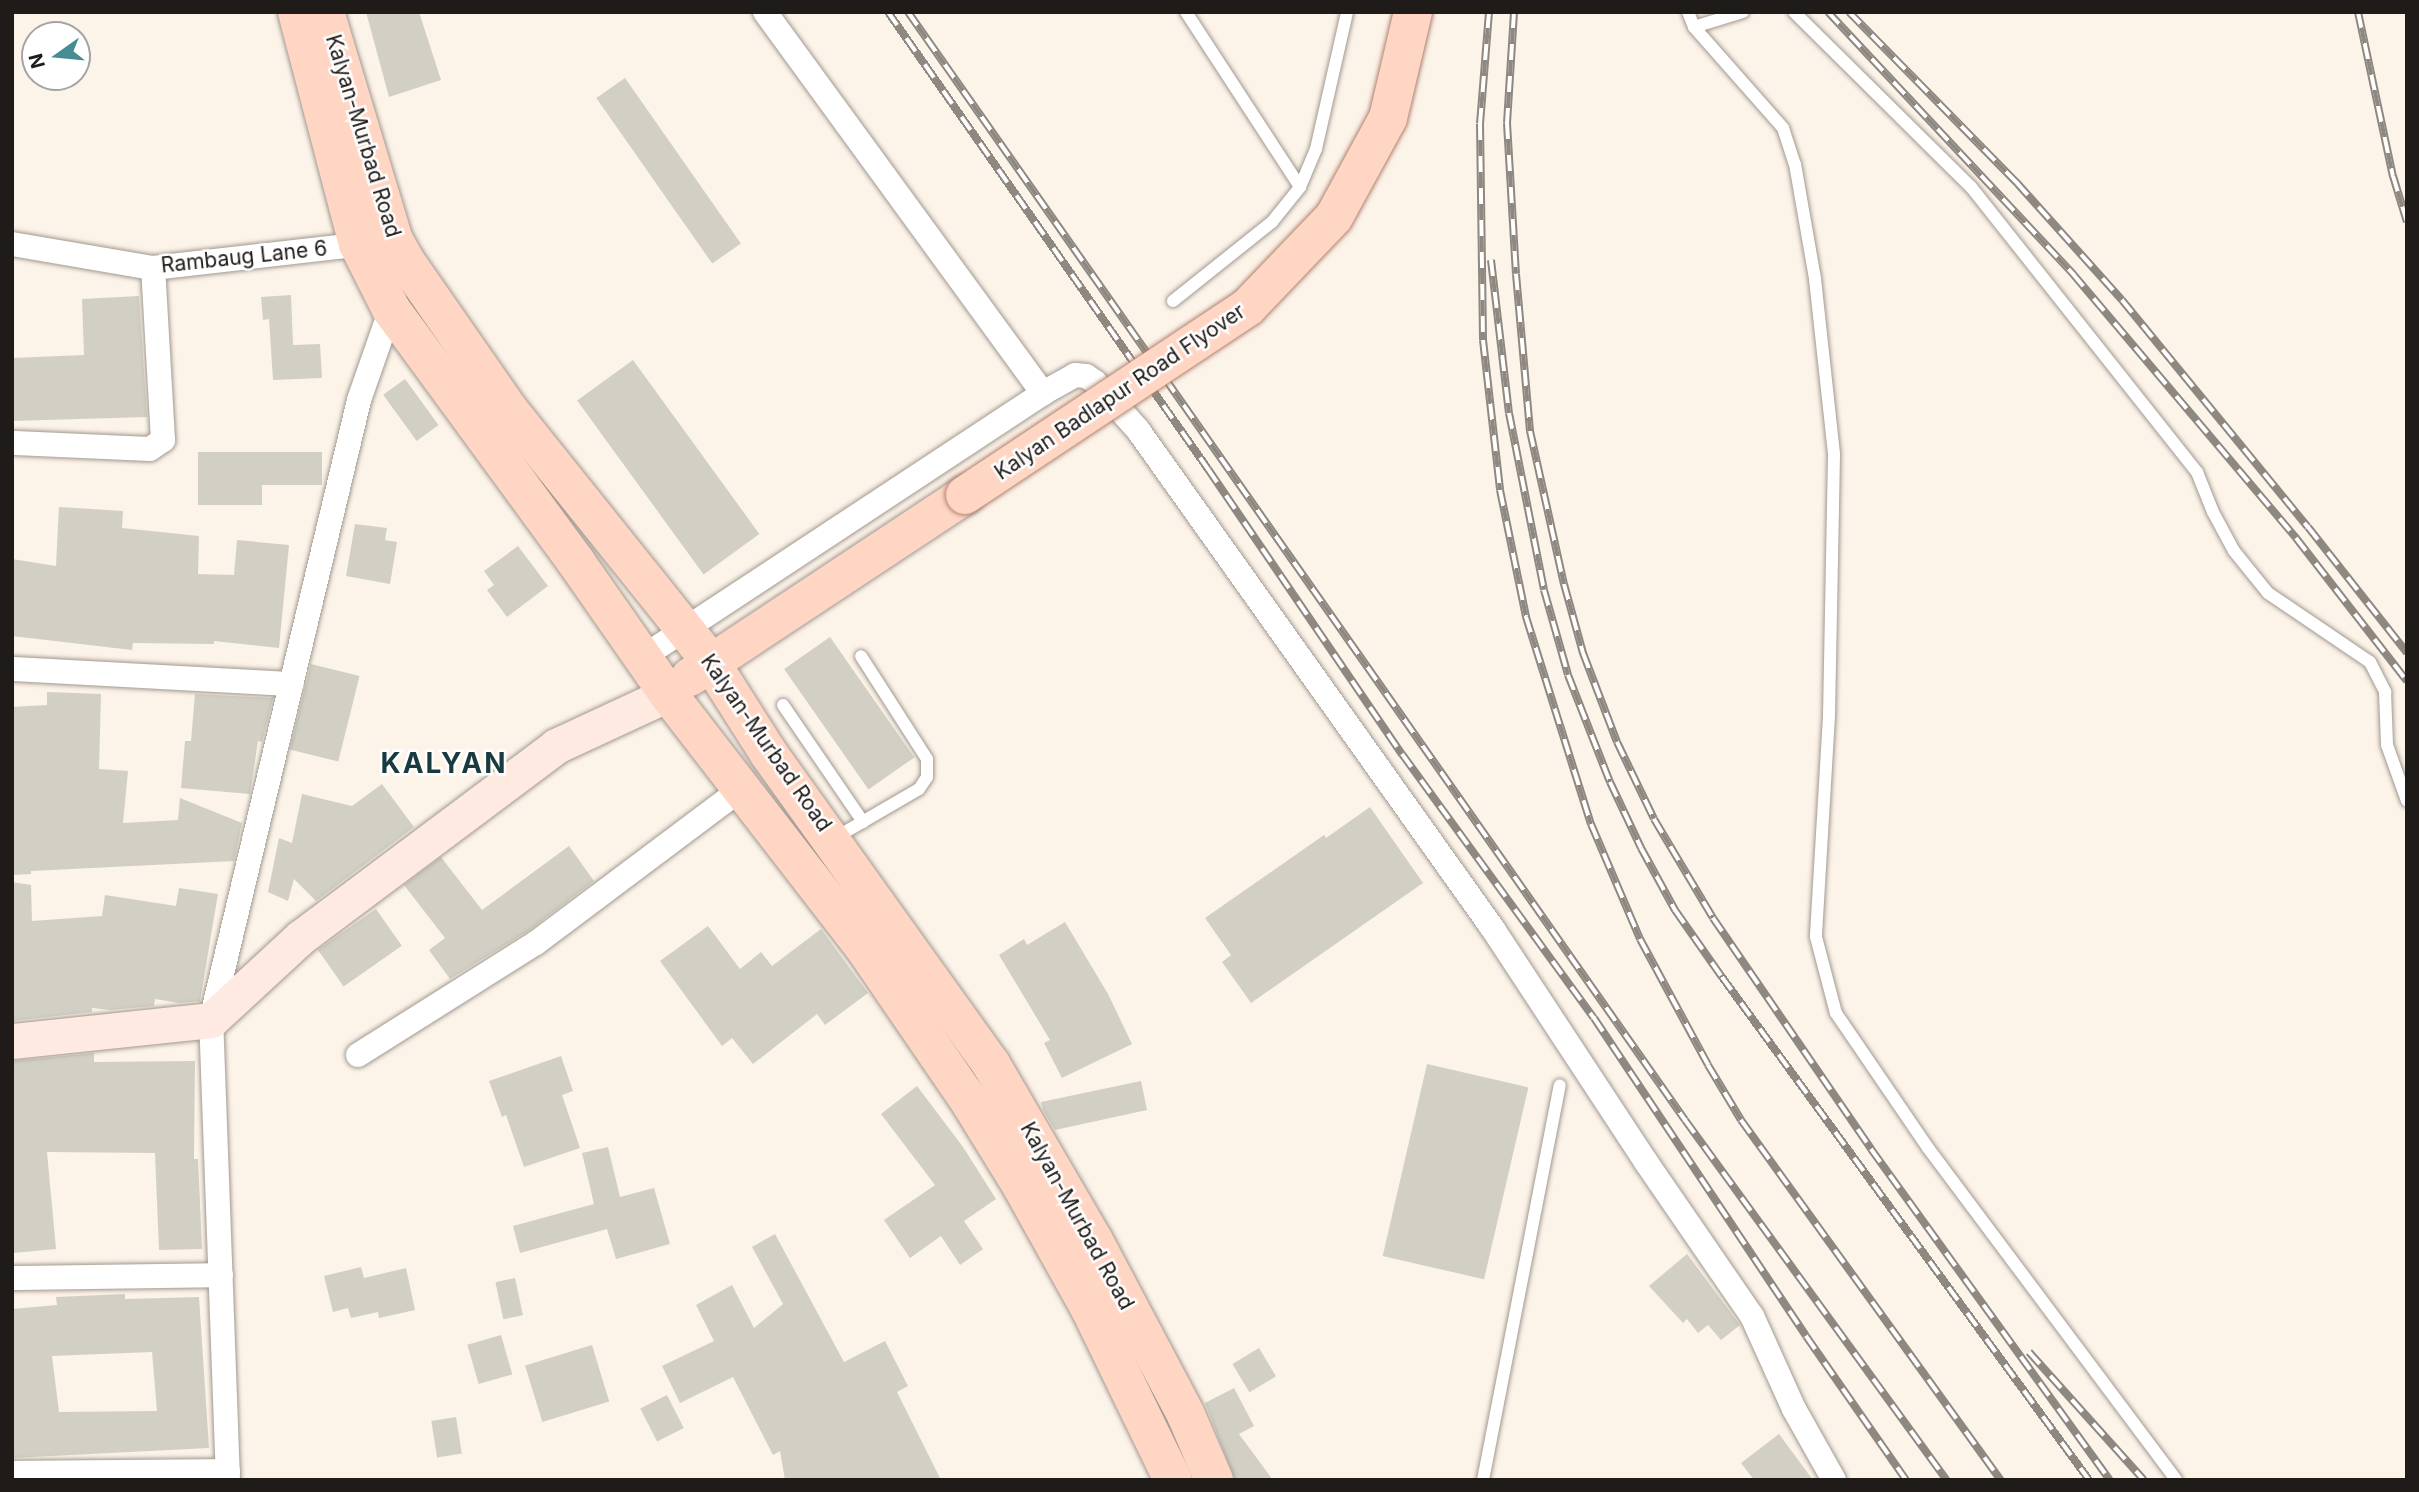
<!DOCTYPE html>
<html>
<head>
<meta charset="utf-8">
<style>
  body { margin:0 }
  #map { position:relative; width:2419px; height:1492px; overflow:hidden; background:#fcf3e9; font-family:Inter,sans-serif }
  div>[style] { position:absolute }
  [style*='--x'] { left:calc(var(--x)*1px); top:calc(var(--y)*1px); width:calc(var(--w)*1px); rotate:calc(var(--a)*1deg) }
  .building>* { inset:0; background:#d2d0c4; transform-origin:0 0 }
  .roads { filter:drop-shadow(0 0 2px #a19990) drop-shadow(0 0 2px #a19990) }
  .lane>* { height:12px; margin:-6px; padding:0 6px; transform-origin:6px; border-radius:6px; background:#fff }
  .street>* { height:24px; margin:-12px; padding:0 12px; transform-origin:12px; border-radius:12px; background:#fff }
  .secondary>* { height:35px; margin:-17.5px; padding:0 17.5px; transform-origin:17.5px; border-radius:17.5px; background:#ffeae2 }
  .primary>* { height:38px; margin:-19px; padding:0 19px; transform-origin:19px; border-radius:19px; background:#ffd5c4 }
  .rail>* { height:8px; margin-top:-4px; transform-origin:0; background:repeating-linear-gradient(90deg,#fff 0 16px,#8e8881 0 32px); box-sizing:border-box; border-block:2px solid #8e8881 }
  .bridges { filter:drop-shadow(0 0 2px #b0826e) drop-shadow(0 0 2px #b0826e) }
  .primary-bridge>* { height:38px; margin:-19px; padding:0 19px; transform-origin:19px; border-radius:19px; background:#ffd5c4 }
  span { translate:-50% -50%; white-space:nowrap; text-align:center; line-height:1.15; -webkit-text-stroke:5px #fff; paint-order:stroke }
  .street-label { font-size:21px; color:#1e1b18 }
  .district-label { font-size:28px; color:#193b3f; font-weight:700; letter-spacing:2px }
  .frame { position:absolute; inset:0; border:14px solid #1e1b18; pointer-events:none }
  .north { position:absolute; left:21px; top:21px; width:70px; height:70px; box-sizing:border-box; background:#fff; border:2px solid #a5a4a3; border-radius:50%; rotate:255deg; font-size:19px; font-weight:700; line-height:28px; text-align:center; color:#1e1b18 }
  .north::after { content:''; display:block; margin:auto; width:24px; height:32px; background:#458c93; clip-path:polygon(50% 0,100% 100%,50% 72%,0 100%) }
</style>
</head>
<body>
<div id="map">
  <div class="building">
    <div style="clip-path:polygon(366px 12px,419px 12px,441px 80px,389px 97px)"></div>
    <div style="left:625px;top:78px;width:202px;height:35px;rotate:55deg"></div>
    <div style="clip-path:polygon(291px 295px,293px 345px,320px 344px,322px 378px,273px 380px,269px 319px,263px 320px,261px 297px)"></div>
    <div style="clip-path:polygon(139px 296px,147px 417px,12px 421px,12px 358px,84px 355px,82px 299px)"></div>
    <div style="left:633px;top:360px;width:215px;height:69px;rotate:54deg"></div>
    <div style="left:405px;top:379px;width:57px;height:27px;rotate:54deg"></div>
    <div style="clip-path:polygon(198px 452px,322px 452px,322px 485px,262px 485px,262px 505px,198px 505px)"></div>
    <div style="clip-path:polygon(59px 507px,123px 511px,122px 528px,199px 536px,198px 574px,234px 575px,237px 540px,289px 545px,279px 648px,214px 641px,214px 644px,133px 643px,132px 650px,12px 636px,12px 559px,56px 566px)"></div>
    <div style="clip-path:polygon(355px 524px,387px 528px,385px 540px,397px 542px,390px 584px,346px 576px)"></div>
    <div style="clip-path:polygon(518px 546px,548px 586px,507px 617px,487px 590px,494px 585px,484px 571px)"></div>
    <div style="left:830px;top:637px;width:147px;height:56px;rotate:55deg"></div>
    <div style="left:311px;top:664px;width:50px;height:88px;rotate:14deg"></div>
    <div style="clip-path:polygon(47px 692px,101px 694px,99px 769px,128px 771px,123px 823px,178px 820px,180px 798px,242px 823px,234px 861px,31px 871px,31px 874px,12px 875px,12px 707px,47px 705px)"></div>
    <div style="clip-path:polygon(195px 694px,273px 698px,262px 742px,258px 741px,250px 794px,181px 788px,185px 741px,191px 741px)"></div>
    <div style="clip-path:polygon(382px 784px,414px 827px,316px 901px,294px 879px,288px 901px,268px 892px,279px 838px,292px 843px,302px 794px,352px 806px)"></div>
    <div style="clip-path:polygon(1370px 807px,1423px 883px,1251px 1003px,1222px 962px,1231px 955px,1205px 918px,1324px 835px,1326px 838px)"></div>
    <div style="clip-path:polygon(569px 846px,594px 881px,528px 931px,450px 979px,429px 950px,445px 938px,404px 885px,441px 857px,482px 910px)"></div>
    <div style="clip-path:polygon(12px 882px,31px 885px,32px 921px,102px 916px,105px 895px,176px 906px,179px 888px,218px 894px,200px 1001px,179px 1003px,155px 999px,154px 1006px,111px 1010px,92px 1008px,92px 1012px,12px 1021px)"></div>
    <div style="left:376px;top:909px;width:45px;height:71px;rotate:55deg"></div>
    <div style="clip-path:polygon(1065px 922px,1108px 994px,1132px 1044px,1062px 1078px,1044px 1043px,1050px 1040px,999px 955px,1024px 939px,1027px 945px)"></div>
    <div style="clip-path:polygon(708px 926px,740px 969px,761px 952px,772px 966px,821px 929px,868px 993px,825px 1025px,817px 1014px,753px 1064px,732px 1038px,722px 1046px,660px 961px)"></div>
    <div style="clip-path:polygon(94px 1053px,94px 1062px,195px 1061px,194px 1159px,198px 1159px,202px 1249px,159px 1250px,155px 1153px,47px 1152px,56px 1249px,13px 1253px,12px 1061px)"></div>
    <div style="clip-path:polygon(561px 1056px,573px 1091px,562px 1095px,580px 1148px,524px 1167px,506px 1115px,502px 1117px,489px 1081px)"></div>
    <div style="left:1427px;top:1064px;width:104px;height:197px;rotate:13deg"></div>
    <div style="clip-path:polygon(1141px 1081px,1147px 1110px,1055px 1130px,1043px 1110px,1041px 1102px)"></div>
    <div style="clip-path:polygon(917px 1086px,963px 1147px,996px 1199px,964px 1221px,983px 1249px,960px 1265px,941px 1236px,910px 1258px,884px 1220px,935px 1185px,881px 1114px)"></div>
    <div style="clip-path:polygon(608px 1147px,620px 1197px,654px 1188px,670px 1244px,616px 1259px,607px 1229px,520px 1253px,513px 1226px,594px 1204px,582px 1153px)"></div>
    <div style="clip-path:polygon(775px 1234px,844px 1362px,885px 1341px,908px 1386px,897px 1392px,941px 1480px,785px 1480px,780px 1451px,773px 1455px,733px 1377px,680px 1403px,662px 1366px,714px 1341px,696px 1305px,732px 1285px,754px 1328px,783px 1304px,752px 1247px)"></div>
    <div style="clip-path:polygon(1687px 1254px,1740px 1325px,1721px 1340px,1708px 1325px,1698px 1333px,1687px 1319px,1683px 1323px,1649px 1286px)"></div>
    <div style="clip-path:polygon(361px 1267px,364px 1278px,406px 1268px,415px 1310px,379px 1318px,378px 1312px,351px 1318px,348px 1308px,333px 1312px,324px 1276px)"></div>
    <div style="left:515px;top:1278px;width:38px;height:20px;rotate:78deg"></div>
    <div style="clip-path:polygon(evenodd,125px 1294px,125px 1299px,199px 1297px,209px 1448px,12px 1458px,12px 1309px,57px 1305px,56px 1297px,125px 1294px,152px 1352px,157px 1411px,59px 1412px,52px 1356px,152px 1352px)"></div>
    <div style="left:501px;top:1335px;width:41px;height:35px;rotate:74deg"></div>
    <div style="left:592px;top:1345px;width:59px;height:70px;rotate:73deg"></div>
    <div style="left:1259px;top:1348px;width:33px;height:31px;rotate:59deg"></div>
    <div style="clip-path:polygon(1234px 1388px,1254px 1426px,1239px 1434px,1273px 1480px,1235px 1480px,1205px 1403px)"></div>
    <div style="left:667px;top:1395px;width:37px;height:30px;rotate:63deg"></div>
    <div style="left:456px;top:1417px;width:37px;height:25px;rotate:81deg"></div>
    <div style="clip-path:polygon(1779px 1434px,1813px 1480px,1754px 1480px,1741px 1463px)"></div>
  </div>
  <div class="roads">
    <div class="lane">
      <div style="--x:1186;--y:12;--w:209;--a:56.9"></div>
      <div style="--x:1688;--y:12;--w:16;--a:68"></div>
      <div style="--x:1694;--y:27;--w:135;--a:48.6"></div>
      <div style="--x:1783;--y:128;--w:38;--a:72"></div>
      <div style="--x:1795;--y:164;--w:117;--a:80.1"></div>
      <div style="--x:1815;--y:279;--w:177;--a:83.8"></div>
      <div style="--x:1834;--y:455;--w:261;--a:91.1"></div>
      <div style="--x:1829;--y:716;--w:221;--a:93.4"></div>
      <div style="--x:1816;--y:937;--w:79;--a:75.3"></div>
      <div style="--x:1836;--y:1013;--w:163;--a:55.7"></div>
      <div style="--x:1928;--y:1148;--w:414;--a:53.2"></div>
      <div style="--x:1794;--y:12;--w:249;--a:44.7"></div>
      <div style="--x:1971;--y:187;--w:364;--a:51.6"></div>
      <div style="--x:2197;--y:472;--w:43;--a:68.2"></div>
      <div style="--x:2213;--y:512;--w:44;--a:61.7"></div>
      <div style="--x:2234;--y:551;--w:54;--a:51"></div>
      <div style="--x:2268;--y:593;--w:123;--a:34.1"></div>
      <div style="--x:2370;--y:662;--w:34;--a:63"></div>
      <div style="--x:2385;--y:692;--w:53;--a:87.8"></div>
      <div style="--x:2387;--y:745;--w:59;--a:70.3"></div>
      <div style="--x:1694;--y:27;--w:51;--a:-17"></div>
      <div style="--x:1173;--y:301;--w:127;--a:-38.6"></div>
      <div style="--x:1272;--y:222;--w:45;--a:-51.3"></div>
      <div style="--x:1300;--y:187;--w:41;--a:-67.2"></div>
      <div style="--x:1316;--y:149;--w:140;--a:-77.2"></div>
      <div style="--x:783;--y:705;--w:142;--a:55.6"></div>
      <div style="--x:833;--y:839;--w:99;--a:-30.2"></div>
      <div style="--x:919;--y:789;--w:14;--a:-56"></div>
      <div style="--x:927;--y:777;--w:18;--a:-90"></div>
      <div style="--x:927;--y:759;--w:122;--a:-122.7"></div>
      <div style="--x:1483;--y:1480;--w:402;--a:-79"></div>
    </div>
    <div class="street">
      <div style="--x:765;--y:12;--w:472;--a:53.9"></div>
      <div style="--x:12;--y:244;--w:143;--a:9.7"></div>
      <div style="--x:153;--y:268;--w:220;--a:-6.5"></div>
      <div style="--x:15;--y:443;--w:135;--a:2.5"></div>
      <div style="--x:150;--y:449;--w:16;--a:-35"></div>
      <div style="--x:163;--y:440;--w:172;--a:-93.3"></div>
      <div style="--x:643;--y:657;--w:479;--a:-33.4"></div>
      <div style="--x:1043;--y:393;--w:37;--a:-29"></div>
      <div style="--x:1075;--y:375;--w:11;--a:5"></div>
      <div style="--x:1086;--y:376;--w:11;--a:34"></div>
      <div style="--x:1095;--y:382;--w:64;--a:48.1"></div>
      <div style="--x:1138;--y:430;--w:612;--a:54.57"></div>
      <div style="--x:1493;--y:929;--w:279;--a:56.7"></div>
      <div style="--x:1646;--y:1162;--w:187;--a:55.5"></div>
      <div style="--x:1752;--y:1316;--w:102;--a:65.7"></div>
      <div style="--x:1794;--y:1409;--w:81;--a:60.6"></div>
      <div style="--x:12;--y:669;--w:280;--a:3.1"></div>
      <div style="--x:358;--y:1055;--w:210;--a:-32.2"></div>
      <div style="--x:536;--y:943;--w:256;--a:-36.9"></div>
      <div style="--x:12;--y:1278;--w:209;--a:-0.8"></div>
      <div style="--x:12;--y:1473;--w:216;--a:-0.5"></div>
      <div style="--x:228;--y:1480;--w:460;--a:-92.1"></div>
      <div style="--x:211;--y:1020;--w:637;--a:-76.57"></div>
      <div style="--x:359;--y:400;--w:106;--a:-70.7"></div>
    </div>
    <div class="secondary">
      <div style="--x:12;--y:1041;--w:200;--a:-6"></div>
      <div style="--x:211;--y:1020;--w:122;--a:-42.7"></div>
      <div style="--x:301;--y:937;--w:319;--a:-36.8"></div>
      <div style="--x:556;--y:746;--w:123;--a:-24.9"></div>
    </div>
    <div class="primary">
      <div style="--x:297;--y:12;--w:240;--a:75.3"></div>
      <div style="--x:358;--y:244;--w:73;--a:63.1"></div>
      <div style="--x:391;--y:309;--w:313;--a:53.8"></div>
      <div style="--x:576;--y:562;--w:161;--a:55.1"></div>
      <div style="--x:668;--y:694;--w:319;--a:52.3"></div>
      <div style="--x:863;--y:946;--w:191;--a:55.6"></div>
      <div style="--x:971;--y:1104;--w:97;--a:58.4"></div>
      <div style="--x:1022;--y:1187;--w:140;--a:60.9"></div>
      <div style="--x:1090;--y:1309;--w:190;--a:64.1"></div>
      <div style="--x:325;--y:12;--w:238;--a:73.2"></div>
      <div style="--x:394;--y:240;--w:26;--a:61"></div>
      <div style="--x:407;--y:263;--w:179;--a:55.2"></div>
      <div style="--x:509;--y:410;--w:322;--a:51.3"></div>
      <div style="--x:710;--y:661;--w:110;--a:57.6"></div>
      <div style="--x:769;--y:754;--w:381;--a:54.4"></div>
      <div style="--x:991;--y:1064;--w:203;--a:59.8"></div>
      <div style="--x:1093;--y:1239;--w:199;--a:62.1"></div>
      <div style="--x:1186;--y:1415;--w:71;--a:66.7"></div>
      <div style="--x:690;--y:677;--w:330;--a:-33.5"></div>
    </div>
  </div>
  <div class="rail">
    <div style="--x:888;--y:12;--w:558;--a:55"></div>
    <div style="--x:1208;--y:469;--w:345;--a:55.8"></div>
    <div style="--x:1402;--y:754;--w:326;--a:54"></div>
    <div style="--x:1594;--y:1018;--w:382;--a:56.3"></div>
    <div style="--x:1806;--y:1336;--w:175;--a:55.2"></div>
    <div style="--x:908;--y:12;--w:1353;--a:54.96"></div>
    <div style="--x:1685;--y:1120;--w:445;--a:54"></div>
    <div style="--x:1489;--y:12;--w:112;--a:94.6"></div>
    <div style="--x:1480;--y:124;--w:216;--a:89.2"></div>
    <div style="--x:1483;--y:340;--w:151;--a:83.5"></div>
    <div style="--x:1500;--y:490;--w:130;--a:78.4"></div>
    <div style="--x:1526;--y:617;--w:217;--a:72.6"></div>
    <div style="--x:1591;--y:824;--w:125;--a:66.9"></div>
    <div style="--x:1640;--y:939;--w:143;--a:61.6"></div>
    <div style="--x:1708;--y:1065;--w:64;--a:59"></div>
    <div style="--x:1741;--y:1120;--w:444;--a:54.2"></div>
    <div style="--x:1514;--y:12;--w:111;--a:93.6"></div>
    <div style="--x:1507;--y:123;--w:151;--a:86.6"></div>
    <div style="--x:1516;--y:274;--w:158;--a:84.9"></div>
    <div style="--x:1530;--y:431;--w:157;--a:77.5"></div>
    <div style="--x:1564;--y:584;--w:72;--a:74.6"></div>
    <div style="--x:1583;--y:653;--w:95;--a:69.1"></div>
    <div style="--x:1617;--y:742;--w:85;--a:64.3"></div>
    <div style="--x:1654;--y:819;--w:115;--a:59.2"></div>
    <div style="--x:1713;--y:918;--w:280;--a:55.6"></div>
    <div style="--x:1871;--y:1149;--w:408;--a:54.2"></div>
    <div style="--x:1828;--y:12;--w:359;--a:46.9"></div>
    <div style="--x:2073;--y:274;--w:346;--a:49.8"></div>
    <div style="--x:2296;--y:538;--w:181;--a:52.2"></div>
    <div style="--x:1849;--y:12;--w:240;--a:45.5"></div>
    <div style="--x:2017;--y:183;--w:157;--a:48.1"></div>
    <div style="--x:2122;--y:300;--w:293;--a:50.7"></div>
    <div style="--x:2308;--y:527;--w:160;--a:51.8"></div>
    <div style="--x:2358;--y:12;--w:168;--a:78"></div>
    <div style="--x:2393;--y:176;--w:48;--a:73.1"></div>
    <div style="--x:1491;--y:260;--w:154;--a:83.3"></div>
    <div style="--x:1509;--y:413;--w:180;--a:78.8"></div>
    <div style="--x:1544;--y:590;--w:88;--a:74.2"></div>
    <div style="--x:1568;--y:675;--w:115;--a:68.6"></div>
    <div style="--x:1610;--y:782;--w:73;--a:64.8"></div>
    <div style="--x:1641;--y:848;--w:71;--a:61.3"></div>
    <div style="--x:1675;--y:910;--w:82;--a:55"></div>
    <div style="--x:1722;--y:977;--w:623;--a:53.88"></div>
    <div style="--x:2029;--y:1352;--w:172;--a:48.1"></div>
  </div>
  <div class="bridges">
    <div class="primary-bridge">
      <div style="--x:965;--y:495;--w:340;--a:-33.6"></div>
      <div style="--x:1248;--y:307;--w:124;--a:-46.3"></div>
      <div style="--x:1334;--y:217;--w:113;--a:-61.4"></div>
      <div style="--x:1388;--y:118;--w:109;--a:-76.7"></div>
    </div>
  </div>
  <div class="street-label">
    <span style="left:363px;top:136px;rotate:73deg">Kalyan-Murbad Road</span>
    <span style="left:244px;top:257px;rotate:-6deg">Rambaug Lane 6</span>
    <span style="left:1120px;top:392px;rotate:-34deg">Kalyan Badlapur Road Flyover</span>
    <span style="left:766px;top:743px;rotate:55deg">Kalyan-Murbad Road</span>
    <span style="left:1077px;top:1216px;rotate:61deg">Kalyan-Murbad Road</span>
  </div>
  <div class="district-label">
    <span style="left:444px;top:763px">KALYAN</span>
  </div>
  <div class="frame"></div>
  <div class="north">N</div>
</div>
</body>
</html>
